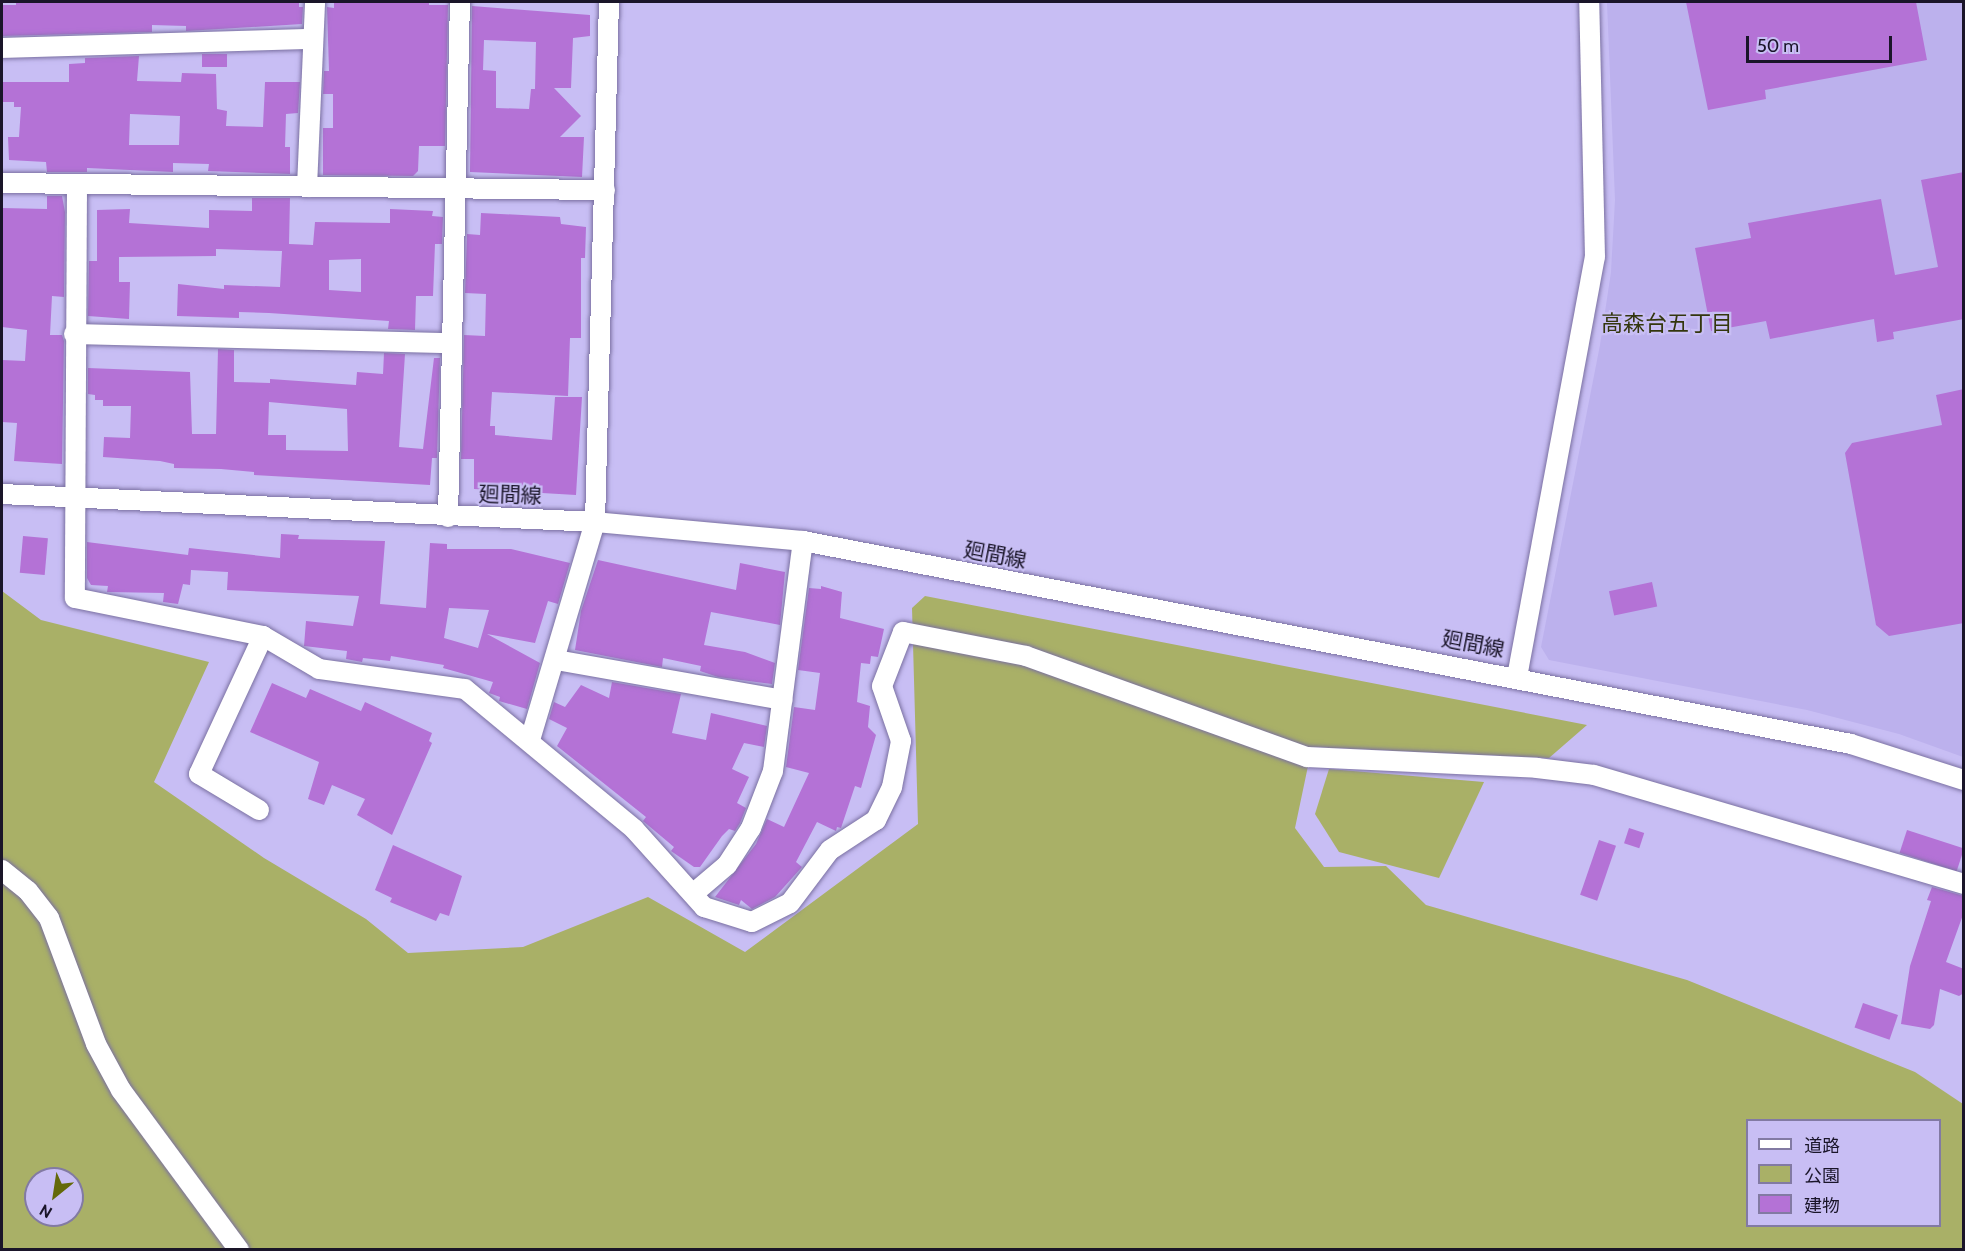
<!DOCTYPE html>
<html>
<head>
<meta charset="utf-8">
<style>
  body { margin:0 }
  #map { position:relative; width:1965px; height:1251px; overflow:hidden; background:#c8bef4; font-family:Cabin,"Noto Sans JP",sans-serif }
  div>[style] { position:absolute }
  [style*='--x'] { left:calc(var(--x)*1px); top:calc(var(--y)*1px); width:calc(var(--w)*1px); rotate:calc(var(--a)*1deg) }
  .built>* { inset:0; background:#bcb1ed }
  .green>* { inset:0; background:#a9b067 }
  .building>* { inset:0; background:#b472d6; transform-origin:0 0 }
  .roads { filter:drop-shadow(0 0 2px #7a70a1) drop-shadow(0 0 2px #7a70a1) }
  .minor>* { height:20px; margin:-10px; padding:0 10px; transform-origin:10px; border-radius:10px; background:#fff }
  span { translate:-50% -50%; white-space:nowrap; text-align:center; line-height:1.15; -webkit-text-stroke:4.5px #c8bef4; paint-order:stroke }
  .street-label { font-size:21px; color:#1a1529 }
  .neighbourhood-label { font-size:22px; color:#33360d }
  .frame { position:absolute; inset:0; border:3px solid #1a1529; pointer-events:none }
  .legend { position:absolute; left:1746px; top:1119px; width:195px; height:108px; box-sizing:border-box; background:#c8bef4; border:2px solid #827aa3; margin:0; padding:8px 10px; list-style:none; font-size:18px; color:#1a1529 }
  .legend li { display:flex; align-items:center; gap:12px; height:30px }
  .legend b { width:30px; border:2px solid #827aa3 }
  .north { position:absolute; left:24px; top:1167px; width:60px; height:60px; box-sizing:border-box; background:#c8bef4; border:2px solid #827aa3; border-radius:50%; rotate:210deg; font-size:16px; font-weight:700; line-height:24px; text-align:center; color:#1a1529 }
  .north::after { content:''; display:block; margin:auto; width:21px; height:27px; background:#646909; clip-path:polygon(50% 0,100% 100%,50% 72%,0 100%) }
  .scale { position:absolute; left:1746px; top:36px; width:146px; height:27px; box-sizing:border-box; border:3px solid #1a1529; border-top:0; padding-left:8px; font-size:18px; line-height:21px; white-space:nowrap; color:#1a1529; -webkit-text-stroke:4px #c8bef4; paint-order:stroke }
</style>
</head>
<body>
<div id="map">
  <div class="built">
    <div style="clip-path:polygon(1607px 2px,1963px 2px,1963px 757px,1899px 734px,1807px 710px,1549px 660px,1541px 647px,1600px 345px,1611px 272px,1615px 200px)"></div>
  </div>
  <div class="green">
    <div style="clip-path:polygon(evenodd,2px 591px,41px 620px,209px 662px,154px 782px,264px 858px,366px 919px,408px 953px,523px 947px,648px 897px,745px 952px,918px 824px,912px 608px,925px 596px,1587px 725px,1549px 758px,1312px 747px,1295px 828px,1324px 867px,1386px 866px,1426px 905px,1687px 980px,1915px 1072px,1963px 1104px,1963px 1249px,2px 1249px,2px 591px,1748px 1120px,1940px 1120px,1940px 1226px,1748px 1226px,1748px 1120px,2px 591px,36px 1179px,72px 1179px,72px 1215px,36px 1215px,36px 1179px)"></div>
    <div style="clip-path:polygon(1329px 769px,1484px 782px,1439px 878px,1339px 852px,1315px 814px)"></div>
  </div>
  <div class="building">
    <div style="clip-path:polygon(16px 2px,299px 2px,299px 7px,303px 7px,302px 24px,186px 31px,186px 26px,152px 25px,152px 32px,2px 36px,2px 5px,16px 5px)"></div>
    <div style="clip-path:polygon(334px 2px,429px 2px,429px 5px,448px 5px,445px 146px,419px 146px,418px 171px,413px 176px,323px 175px,323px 128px,333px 128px,333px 94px,323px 94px,324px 71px,329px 71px,327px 7px,334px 8px)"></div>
    <div style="clip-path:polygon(1686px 2px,1916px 2px,1927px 60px,1765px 90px,1766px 99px,1708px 110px)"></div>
    <div style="clip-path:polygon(evenodd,472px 6px,590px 15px,590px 36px,573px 38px,571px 88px,554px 88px,581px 116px,560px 137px,584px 137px,582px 177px,470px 172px,472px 6px,484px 40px,536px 42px,535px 89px,531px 89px,529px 109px,496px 108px,496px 71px,483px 70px,484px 40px)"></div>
    <div style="left:202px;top:54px;width:25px;height:13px"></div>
    <div style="clip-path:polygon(evenodd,139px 56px,137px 81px,181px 82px,182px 73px,216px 74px,217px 109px,227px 111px,226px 126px,263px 127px,265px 82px,300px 82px,298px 113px,286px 114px,285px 147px,290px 147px,290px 174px,208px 171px,209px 164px,173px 163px,173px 172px,87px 168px,87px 172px,47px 172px,46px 162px,9px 160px,8px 137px,19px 137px,21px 107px,14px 107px,14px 102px,3px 102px,3px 82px,69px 82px,69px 64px,85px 63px,85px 58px,139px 56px,130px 114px,180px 116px,179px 145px,129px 145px,130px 114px)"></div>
    <div style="clip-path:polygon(1964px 172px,1964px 319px,1893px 332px,1894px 339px,1877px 342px,1874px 319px,1770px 339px,1766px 321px,1711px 331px,1695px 248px,1751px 238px,1748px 223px,1881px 199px,1895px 275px,1938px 267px,1921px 180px)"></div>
    <div style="clip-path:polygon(47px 196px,62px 196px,65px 212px,64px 297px,52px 296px,50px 335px,62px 335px,64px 341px,62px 464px,14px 461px,17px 423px,2px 422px,2px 360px,25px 361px,27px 330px,2px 327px,2px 208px,47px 209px)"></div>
    <div style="clip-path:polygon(evenodd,252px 198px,290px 198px,289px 244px,313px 245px,315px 222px,390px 223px,390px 209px,433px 211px,432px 216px,443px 217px,442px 244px,435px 244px,433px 296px,416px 296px,415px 330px,388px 329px,389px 321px,269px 313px,239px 312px,239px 318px,177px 316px,178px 284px,224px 289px,224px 285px,280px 287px,282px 251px,216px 249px,216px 256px,119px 257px,119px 282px,130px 282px,129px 319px,88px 316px,89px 261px,97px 261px,97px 210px,130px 209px,129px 223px,209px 228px,209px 210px,252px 211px,252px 198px,361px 259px,361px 292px,329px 290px,329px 260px,361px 259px)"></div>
    <div style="clip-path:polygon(481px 213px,560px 217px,561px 224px,586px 227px,585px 258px,581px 258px,581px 338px,570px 338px,568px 396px,492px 392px,490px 426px,495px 426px,495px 435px,552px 440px,555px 397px,582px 397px,576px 495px,474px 489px,474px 459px,461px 459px,464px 335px,485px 336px,486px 294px,465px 293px,467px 234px,480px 235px)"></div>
    <div style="clip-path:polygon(evenodd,218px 349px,234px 350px,234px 382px,270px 383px,270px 379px,356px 385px,357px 372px,383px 374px,384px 353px,405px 354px,399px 447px,423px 449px,434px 358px,440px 358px,437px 458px,432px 458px,430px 485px,254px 475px,254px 472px,221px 469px,174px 468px,174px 464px,160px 461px,103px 457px,104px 437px,130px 438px,131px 406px,103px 406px,103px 400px,95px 400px,95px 395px,88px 394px,88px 368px,190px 372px,192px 434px,216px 434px,218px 349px,269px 402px,347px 409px,348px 451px,286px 450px,286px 435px,268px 435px,269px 402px)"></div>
    <div style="clip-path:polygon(1964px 389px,1964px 623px,1889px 636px,1876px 625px,1845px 453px,1852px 443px,1942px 425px,1936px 395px)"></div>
    <div style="clip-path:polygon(evenodd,281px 534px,299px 535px,298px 539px,385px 541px,380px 604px,426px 608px,430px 543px,447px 544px,447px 549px,511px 549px,570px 563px,558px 604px,548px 601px,535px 643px,487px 634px,540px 663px,527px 709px,499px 701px,500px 697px,489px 693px,493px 682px,443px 668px,444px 665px,391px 656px,390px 661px,363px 658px,362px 662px,346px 659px,347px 651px,304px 646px,306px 621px,353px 626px,359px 596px,227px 590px,228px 572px,191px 570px,190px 585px,183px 584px,178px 604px,163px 602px,164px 593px,107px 592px,108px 586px,91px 585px,87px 578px,87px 542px,188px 555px,189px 548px,280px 558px,281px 534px,449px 608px,489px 610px,478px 648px,444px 638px,449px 608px)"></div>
    <div style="left:23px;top:536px;width:25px;height:37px;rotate:5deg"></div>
    <div style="clip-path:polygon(598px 560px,736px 590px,740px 563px,785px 572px,780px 625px,711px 612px,704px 645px,745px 652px,775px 663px,772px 684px,718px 677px,700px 671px,701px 666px,663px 658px,662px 667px,575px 650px,581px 611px)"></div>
    <div style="left:1652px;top:582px;width:25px;height:44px;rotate:78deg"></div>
    <div style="clip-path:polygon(821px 586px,842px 592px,840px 618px,884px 629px,878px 657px,871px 656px,870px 664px,861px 663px,857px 702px,870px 706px,868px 727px,876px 735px,861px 788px,855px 786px,841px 828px,837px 827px,836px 831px,817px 822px,796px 862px,802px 867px,775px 897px,752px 909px,741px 900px,739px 905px,715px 897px,756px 844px,767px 819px,784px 827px,809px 773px,786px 767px,794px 707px,815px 710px,820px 673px,798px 670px,809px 588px,821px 589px)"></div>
    <div style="clip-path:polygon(612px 682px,681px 694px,672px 733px,706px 740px,711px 713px,767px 726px,764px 747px,744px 743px,732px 769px,749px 777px,737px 803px,746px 808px,740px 823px,735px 831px,729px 829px,722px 836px,700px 867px,694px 867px,671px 851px,674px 847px,643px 821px,646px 817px,557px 746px,567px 728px,549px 719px,554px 702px,565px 707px,581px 685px,609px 698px)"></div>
    <div style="clip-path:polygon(272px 683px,306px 698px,310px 689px,361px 711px,365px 702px,432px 733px,429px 741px,432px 743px,392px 835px,357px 815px,365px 799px,332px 785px,324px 805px,308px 799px,319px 762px,250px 732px)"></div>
    <div style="left:1629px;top:828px;width:16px;height:16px;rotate:18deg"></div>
    <div style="left:1907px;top:830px;width:60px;height:24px;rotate:18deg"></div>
    <div style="left:1599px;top:840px;width:18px;height:58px;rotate:19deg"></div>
    <div style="clip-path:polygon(393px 845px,462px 876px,449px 916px,440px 913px,436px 921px,390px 902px,392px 898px,375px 890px)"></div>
    <div style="clip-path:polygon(1932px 887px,1964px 896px,1964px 912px,1946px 962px,1964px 969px,1964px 993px,1959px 996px,1940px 989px,1934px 1025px,1930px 1029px,1901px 1024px,1910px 966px,1931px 901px,1927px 900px)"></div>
    <div style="left:1863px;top:1003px;width:37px;height:26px;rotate:19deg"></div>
  </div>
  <div class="roads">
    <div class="minor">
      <div style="--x:2;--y:48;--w:311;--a:-1.7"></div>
      <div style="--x:2;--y:183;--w:603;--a:0.67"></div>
      <div style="--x:77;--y:184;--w:414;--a:90.3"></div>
      <div style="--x:75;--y:598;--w:192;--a:11.4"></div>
      <div style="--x:263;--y:636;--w:65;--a:30.5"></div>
      <div style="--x:319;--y:669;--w:147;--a:7.8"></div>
      <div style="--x:465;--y:689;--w:219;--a:39.6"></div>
      <div style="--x:634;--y:829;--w:105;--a:48.1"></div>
      <div style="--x:704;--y:907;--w:50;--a:17.4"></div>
      <div style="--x:752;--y:922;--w:42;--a:-26.6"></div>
      <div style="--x:790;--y:903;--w:66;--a:-53"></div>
      <div style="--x:830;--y:850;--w:55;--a:-33.1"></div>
      <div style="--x:876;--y:820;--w:37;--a:-64"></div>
      <div style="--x:892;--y:787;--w:47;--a:-78.9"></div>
      <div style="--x:901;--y:741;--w:58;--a:-109.1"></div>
      <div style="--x:882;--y:686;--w:58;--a:-68.7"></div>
      <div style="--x:903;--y:632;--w:125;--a:11"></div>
      <div style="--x:1026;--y:656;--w:299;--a:19.8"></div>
      <div style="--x:1307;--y:757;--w:230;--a:2.7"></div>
      <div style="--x:1537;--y:768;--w:57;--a:7"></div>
      <div style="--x:1594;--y:775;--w:386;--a:16.4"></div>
      <div style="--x:307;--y:187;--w:185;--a:-87.5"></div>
      <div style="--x:74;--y:334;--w:378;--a:1.4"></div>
      <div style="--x:2;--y:494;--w:594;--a:2.7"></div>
      <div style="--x:595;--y:522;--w:209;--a:5.2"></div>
      <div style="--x:803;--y:541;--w:1067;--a:10.96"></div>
      <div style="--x:1851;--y:744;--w:119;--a:17.7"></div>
      <div style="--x:448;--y:517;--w:515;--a:-88.67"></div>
      <div style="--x:556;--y:660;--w:230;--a:10"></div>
      <div style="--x:1517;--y:677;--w:427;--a:-79.5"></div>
      <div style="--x:1595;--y:257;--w:255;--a:-91.3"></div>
      <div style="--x:530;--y:740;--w:227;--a:-73.4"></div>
      <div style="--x:595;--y:522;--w:520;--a:-88.46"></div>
      <div style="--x:259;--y:810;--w:70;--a:-149"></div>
      <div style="--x:199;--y:774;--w:152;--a:-65.1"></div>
      <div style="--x:2;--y:870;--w:33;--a:39"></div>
      <div style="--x:28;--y:891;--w:34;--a:52"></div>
      <div style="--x:49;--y:918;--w:134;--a:69.5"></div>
      <div style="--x:96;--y:1044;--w:52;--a:61.5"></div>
      <div style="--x:121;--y:1090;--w:199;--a:53.6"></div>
      <div style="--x:694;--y:893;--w:43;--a:-40.3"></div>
      <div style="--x:727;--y:865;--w:44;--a:-57"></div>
      <div style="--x:751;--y:828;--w:61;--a:-68.9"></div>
      <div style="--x:773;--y:771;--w:232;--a:-82.6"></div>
    </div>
  </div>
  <div class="street-label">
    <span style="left:510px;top:495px;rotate:2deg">廻間線</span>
    <span style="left:995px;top:555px;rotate:11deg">廻間線</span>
    <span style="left:1473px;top:644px;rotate:11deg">廻間線</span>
  </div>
  <div class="neighbourhood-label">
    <span style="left:1667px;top:324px">高森台五丁目</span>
  </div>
  <div class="frame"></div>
  <ul class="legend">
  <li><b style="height:8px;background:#fff"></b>道路</li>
  <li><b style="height:16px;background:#a9b067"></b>公園</li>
  <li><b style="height:16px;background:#b472d6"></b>建物</li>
  </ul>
  <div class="north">N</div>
  <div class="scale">50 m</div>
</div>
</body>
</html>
